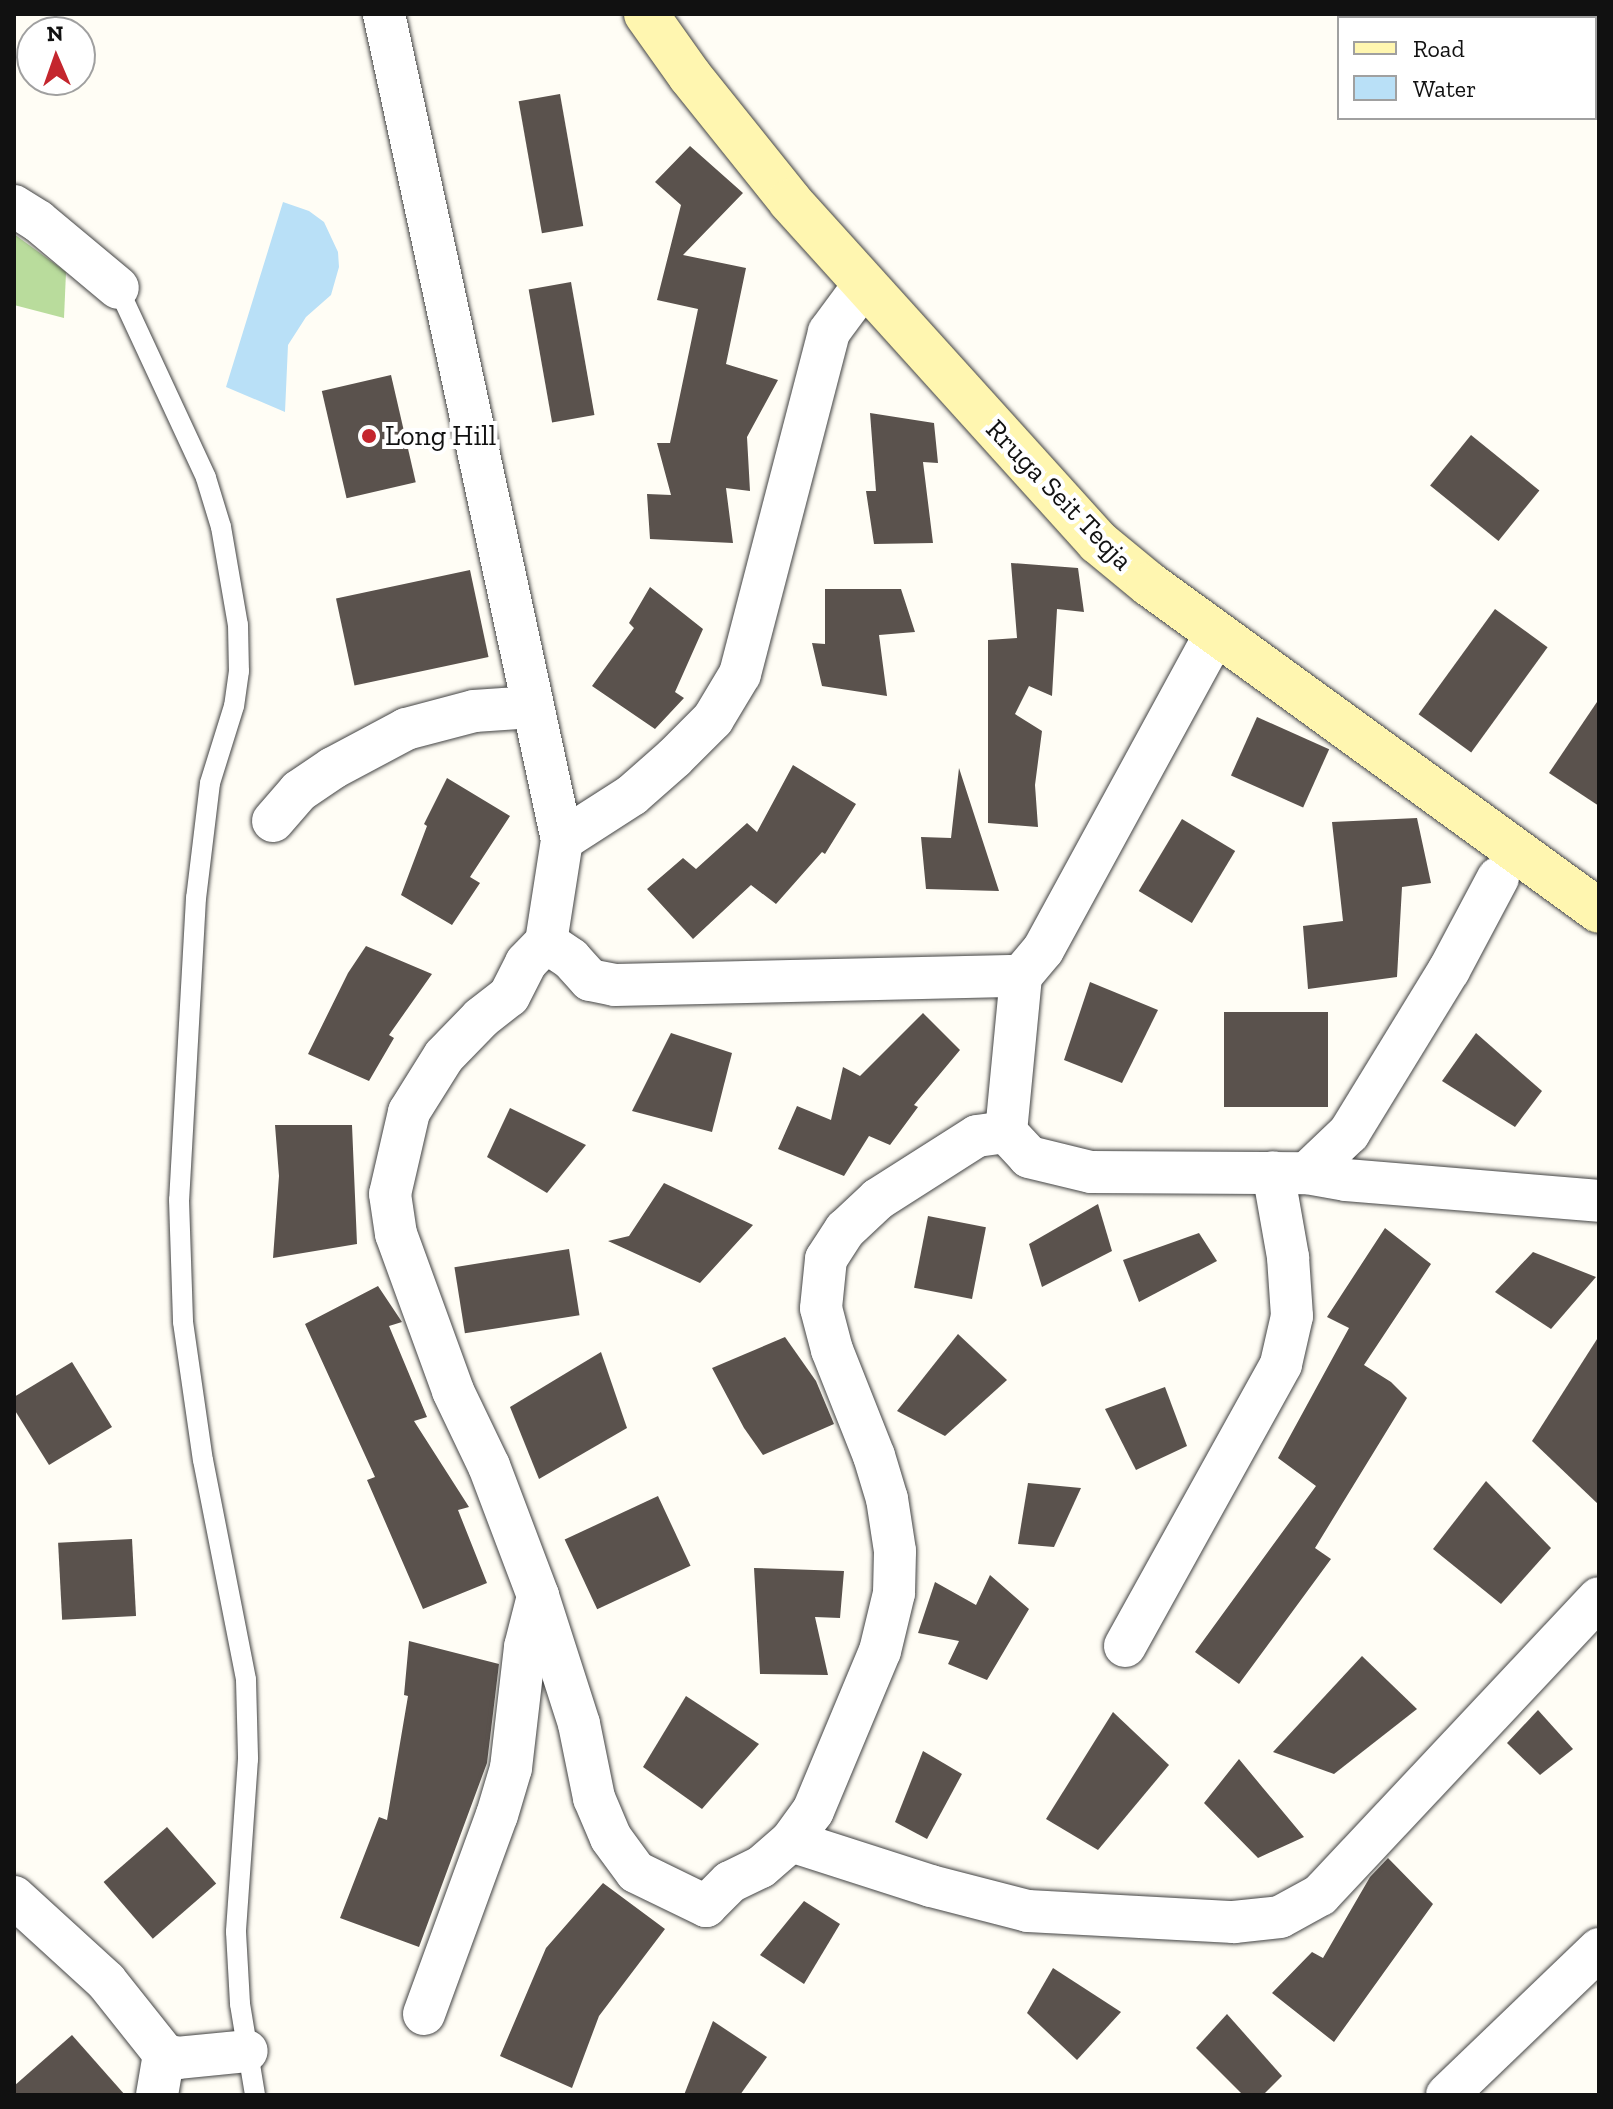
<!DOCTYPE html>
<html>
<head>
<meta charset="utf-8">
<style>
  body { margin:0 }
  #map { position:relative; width:1613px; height:2109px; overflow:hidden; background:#fffdf5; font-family:"Zilla Slab",serif }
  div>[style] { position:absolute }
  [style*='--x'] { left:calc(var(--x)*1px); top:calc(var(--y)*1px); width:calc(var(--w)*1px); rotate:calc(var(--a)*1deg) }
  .forest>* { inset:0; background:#b9dc9c }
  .water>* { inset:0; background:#b9e0f7 }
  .building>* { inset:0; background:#5a524d; transform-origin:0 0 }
  .roads { filter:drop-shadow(0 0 2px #444) drop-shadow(0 0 2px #444) }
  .service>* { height:20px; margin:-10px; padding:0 10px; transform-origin:10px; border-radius:10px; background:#fff }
  .minor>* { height:42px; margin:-21px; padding:0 21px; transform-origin:21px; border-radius:21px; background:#fff }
  .secondary>* { height:44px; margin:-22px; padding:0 22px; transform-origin:22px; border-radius:22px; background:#fff6b0 }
  .dots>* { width:22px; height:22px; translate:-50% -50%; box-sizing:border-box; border:4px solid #fff; border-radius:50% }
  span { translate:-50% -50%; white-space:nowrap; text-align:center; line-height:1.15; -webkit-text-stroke:8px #fff; paint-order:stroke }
  .poi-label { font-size:28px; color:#111 }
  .left { translate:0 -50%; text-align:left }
  .street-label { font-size:28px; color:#111 }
  .frame { position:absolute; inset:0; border:16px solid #111; pointer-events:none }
  .legend { position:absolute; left:1337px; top:16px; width:260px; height:104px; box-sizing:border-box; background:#fff; border:2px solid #a0a0a0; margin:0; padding:10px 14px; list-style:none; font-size:24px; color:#111 }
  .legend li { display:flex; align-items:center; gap:16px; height:40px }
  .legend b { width:40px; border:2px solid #a0a0a0 }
  .north { position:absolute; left:16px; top:16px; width:80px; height:80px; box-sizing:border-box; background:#fff; border:2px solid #a0a0a0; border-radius:50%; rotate:358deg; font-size:22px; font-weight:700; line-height:32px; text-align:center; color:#111 }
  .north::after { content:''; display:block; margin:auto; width:28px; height:36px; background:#c4262e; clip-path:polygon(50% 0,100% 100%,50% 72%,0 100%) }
</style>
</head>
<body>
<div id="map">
  <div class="forest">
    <div style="clip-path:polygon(14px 234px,66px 272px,64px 318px,14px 305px)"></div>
  </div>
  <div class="water">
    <div style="clip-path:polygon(283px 202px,309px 211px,324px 222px,338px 252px,339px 267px,331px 295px,306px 317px,288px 345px,285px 412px,226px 387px)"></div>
  </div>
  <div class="building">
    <div style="left:560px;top:94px;width:134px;height:42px;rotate:80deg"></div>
    <div style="clip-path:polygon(690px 146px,743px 193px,683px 255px,746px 268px,726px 364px,778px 380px,747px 437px,750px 491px,726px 488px,733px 543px,650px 539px,647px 494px,671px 495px,657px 443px,670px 443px,698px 309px,657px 300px,681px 205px,655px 182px)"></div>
    <div style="left:571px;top:282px;width:135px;height:43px;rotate:80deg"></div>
    <div style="left:391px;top:375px;width:110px;height:71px;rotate:77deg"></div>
    <div style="clip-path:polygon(870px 413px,934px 423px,938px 463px,923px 462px,933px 543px,874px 544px,866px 491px,876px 491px)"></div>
    <div style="left:1471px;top:435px;width:88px;height:65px;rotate:39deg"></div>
    <div style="clip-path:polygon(1011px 563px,1078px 568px,1084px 612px,1057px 609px,1052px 696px,1029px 686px,1015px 714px,1042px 731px,1035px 785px,1038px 827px,988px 823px,988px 640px,1017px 638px)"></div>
    <div style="left:470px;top:570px;width:89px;height:137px;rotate:78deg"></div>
    <div style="clip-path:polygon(650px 587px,703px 629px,675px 692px,684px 698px,655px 729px,592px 686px,634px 628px,629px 623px)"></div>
    <div style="clip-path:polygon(825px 589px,901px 589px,915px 632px,879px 635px,887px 696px,822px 686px,812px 643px,825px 644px)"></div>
    <div style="left:1495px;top:609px;width:65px;height:130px;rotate:36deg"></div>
    <div style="clip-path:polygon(1599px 699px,1599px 806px,1549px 773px)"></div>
    <div style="left:1257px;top:717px;width:79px;height:64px;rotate:24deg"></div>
    <div style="clip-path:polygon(793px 765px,856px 804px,825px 854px,822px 852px,776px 904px,751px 885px,693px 939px,647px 889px,683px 858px,696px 869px,747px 823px,757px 832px)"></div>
    <div style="clip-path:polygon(959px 768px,999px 891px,926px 889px,921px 837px,951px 838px)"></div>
    <div style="clip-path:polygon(447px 778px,510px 816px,470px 877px,480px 883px,452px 925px,401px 895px,427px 826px,424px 824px)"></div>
    <div style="clip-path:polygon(1417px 818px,1431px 883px,1402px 887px,1397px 977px,1308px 989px,1303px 926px,1343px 921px,1332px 822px)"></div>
    <div style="left:1182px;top:819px;width:62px;height:84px;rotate:31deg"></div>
    <div style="clip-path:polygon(366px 946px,432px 974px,389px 1035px,394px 1038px,369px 1081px,308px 1054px,348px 973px)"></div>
    <div style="clip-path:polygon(1090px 982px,1158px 1010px,1122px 1083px,1064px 1060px)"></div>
    <div style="left:1328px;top:1012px;width:95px;height:104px;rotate:90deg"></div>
    <div style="clip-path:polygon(923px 1013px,960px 1050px,914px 1105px,918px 1107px,890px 1145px,869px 1136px,844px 1176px,778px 1149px,797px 1106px,831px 1120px,843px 1067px,860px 1076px)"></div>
    <div style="clip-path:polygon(671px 1033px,732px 1053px,712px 1132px,632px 1111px)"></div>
    <div style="clip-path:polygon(1476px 1033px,1542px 1091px,1515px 1127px,1442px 1081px)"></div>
    <div style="clip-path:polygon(510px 1108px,586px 1145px,547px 1193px,487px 1157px)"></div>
    <div style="clip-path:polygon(275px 1125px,352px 1125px,357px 1244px,273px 1258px,279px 1176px)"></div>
    <div style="clip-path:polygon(664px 1183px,753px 1225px,700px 1283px,608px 1241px,629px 1236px)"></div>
    <div style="clip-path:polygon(1098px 1204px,1112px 1251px,1042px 1287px,1029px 1244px)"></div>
    <div style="left:928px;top:1216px;width:59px;height:73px;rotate:11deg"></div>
    <div style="clip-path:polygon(1385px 1228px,1431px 1264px,1364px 1365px,1391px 1382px,1407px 1398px,1315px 1548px,1331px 1559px,1239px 1684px,1195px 1652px,1316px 1486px,1278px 1458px,1349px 1328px,1327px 1317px)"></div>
    <div style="clip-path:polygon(1199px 1233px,1217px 1261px,1139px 1302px,1123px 1260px)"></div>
    <div style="left:569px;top:1249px;width:67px;height:116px;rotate:81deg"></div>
    <div style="clip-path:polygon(1533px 1252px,1596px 1277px,1551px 1329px,1495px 1292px)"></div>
    <div style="clip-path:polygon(378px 1286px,402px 1322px,389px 1326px,427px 1417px,414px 1421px,469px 1507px,458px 1510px,487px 1583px,423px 1609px,367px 1480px,375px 1477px,305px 1324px)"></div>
    <div style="clip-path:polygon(958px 1334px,1007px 1380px,945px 1436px,897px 1411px)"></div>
    <div style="clip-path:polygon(1599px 1336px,1599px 1505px,1532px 1441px)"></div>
    <div style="clip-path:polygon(785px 1337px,816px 1381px,834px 1424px,763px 1455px,744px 1428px,712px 1368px)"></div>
    <div style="clip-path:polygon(601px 1352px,627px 1428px,539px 1479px,510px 1407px)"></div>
    <div style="clip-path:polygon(72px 1362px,112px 1427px,49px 1465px,14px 1409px,14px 1397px)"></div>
    <div style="clip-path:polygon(1165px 1387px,1187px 1446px,1136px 1470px,1105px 1409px)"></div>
    <div style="clip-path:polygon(1486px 1481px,1551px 1548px,1501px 1604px,1433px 1549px)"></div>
    <div style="clip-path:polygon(1028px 1483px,1081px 1488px,1054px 1547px,1018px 1544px)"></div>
    <div style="left:658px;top:1496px;width:77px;height:103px;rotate:65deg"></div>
    <div style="left:132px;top:1539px;width:77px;height:74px;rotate:87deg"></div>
    <div style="clip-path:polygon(754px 1568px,844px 1571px,840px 1618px,815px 1617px,828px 1675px,760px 1674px)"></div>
    <div style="clip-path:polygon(990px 1575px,1029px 1609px,987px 1680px,948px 1664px,959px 1641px,918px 1633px,935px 1582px,976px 1605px)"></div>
    <div style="clip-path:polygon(409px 1641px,499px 1664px,487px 1763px,419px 1947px,340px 1918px,379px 1817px,387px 1820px,408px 1696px,404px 1695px)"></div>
    <div style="clip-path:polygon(1362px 1656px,1417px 1709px,1334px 1774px,1273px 1752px)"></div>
    <div style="clip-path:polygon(686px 1696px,759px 1744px,702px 1809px,643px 1767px)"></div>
    <div style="clip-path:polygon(1538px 1710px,1573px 1749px,1540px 1775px,1507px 1743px)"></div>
    <div style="clip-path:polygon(1113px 1712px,1169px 1765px,1098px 1850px,1046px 1819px)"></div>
    <div style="clip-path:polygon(923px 1751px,962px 1774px,927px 1839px,895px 1822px)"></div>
    <div style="clip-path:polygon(1239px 1759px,1263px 1788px,1304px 1837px,1258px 1858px,1204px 1803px)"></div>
    <div style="left:167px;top:1827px;width:75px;height:84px;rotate:49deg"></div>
    <div style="clip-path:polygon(1388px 1858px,1433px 1904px,1334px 2042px,1272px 1993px,1312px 1952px,1323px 1958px,1370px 1877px)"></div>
    <div style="clip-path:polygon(603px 1883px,665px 1929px,599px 2016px,572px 2088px,500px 2056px,546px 1948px)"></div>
    <div style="clip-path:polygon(804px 1901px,840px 1924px,804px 1984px,760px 1955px)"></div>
    <div style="clip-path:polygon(1053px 1968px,1121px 2012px,1077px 2060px,1027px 2013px)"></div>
    <div style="clip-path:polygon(1227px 2014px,1282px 2076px,1263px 2095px,1243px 2095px,1196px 2048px)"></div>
    <div style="clip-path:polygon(713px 2021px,767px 2057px,740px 2095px,684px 2095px)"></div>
    <div style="clip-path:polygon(72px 2035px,125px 2095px,14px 2095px,14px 2086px)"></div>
  </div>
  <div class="roads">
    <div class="service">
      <div style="--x:118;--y:288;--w:209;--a:65.1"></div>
      <div style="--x:206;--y:478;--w:51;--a:73"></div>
      <div style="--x:221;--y:527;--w:99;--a:80.2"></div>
      <div style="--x:238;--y:625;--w:46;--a:88.8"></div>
      <div style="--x:239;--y:671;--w:35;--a:98"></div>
      <div style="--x:234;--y:706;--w:81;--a:107.3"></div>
      <div style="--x:210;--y:783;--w:116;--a:96.9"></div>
      <div style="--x:196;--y:898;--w:302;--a:93.2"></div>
      <div style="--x:179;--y:1200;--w:122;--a:88.1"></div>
      <div style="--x:183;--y:1322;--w:139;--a:81.8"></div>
      <div style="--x:203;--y:1460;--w:224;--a:78.9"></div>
      <div style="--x:246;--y:1680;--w:79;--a:88.5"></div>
      <div style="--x:248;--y:1759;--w:173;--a:94"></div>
      <div style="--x:236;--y:1932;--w:72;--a:86.8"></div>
      <div style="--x:240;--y:2004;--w:92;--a:80.6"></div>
    </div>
    <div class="minor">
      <div style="--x:384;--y:14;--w:845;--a:77.84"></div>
      <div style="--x:562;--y:840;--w:103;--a:98.9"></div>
      <div style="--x:546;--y:942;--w:29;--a:134"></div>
      <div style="--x:526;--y:963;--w:37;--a:117"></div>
      <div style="--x:509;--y:996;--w:36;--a:142"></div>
      <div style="--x:481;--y:1018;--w:53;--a:134.2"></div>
      <div style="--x:444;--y:1056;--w:66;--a:122"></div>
      <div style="--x:409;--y:1112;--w:84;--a:103"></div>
      <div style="--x:390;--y:1194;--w:40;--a:81.5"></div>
      <div style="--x:396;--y:1234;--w:167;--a:70"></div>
      <div style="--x:453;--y:1391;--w:83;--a:64.4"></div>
      <div style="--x:489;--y:1466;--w:139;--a:69.3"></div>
      <div style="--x:538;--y:1596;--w:134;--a:72.2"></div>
      <div style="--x:579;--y:1724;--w:76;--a:78.5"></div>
      <div style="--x:594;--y:1798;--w:43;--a:67"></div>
      <div style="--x:611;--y:1838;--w:42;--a:53.7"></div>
      <div style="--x:636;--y:1872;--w:78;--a:25.9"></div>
      <div style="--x:706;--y:1906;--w:34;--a:-45"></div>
      <div style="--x:730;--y:1882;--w:34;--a:-26"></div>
      <div style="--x:761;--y:1867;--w:40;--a:-41"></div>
      <div style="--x:791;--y:1841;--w:37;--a:-54"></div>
      <div style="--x:813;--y:1811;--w:173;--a:-67.3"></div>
      <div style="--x:880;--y:1651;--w:60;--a:-76.4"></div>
      <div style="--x:894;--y:1593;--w:42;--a:-88.6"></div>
      <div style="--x:895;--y:1551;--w:53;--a:-98.7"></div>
      <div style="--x:887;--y:1499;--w:45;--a:-106.8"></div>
      <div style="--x:874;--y:1456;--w:114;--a:-111.6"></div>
      <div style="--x:832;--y:1350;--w:43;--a:-104.7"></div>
      <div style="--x:821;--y:1308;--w:49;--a:-84.2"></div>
      <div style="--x:826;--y:1259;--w:35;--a:-57"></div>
      <div style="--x:845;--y:1230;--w:45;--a:-43.2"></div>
      <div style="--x:878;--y:1199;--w:117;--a:-32.5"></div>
      <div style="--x:977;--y:1136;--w:29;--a:-8"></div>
      <div style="--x:1006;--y:1132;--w:157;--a:-84.5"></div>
      <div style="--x:14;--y:206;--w:28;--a:32"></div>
      <div style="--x:38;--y:221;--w:104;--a:39.9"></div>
      <div style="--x:273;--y:821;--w:40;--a:-49"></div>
      <div style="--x:299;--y:791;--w:41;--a:-34.1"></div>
      <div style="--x:333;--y:768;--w:83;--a:-28.1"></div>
      <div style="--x:406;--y:729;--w:70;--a:-14.8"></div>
      <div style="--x:474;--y:711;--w:59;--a:-3.9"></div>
      <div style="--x:562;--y:840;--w:83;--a:-32.7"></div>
      <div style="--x:632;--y:795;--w:56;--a:-41.4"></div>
      <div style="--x:674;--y:758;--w:55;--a:-45"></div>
      <div style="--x:713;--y:719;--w:52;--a:-59"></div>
      <div style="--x:740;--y:674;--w:353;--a:-75.4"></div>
      <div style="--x:829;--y:332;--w:57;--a:-53.5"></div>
      <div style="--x:546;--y:942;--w:30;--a:34"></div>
      <div style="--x:571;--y:959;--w:28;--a:48"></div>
      <div style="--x:590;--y:980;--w:25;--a:11"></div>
      <div style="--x:615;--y:985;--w:406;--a:-1.3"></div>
      <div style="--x:1021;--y:976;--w:34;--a:-50"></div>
      <div style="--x:1043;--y:950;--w:361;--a:-61.4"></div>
      <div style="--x:1006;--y:1132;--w:34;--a:47"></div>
      <div style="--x:1029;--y:1157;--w:64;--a:13.6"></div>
      <div style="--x:1091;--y:1172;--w:216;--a:0.3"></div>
      <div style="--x:1307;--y:1173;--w:58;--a:-43.6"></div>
      <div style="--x:1349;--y:1133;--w:191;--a:-58.5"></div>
      <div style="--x:1449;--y:970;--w:104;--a:-62"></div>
      <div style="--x:1307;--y:1173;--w:40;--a:10"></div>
      <div style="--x:1346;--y:1180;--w:254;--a:4.7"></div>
      <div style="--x:1125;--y:1646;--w:322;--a:-61"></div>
      <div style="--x:1281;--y:1364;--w:49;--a:-77.1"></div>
      <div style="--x:1292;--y:1316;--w:59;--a:-93.9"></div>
      <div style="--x:1288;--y:1257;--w:86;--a:-100"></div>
      <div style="--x:791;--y:1841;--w:147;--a:17.8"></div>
      <div style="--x:931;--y:1886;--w:100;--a:14.5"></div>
      <div style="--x:1028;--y:1911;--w:206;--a:3.1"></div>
      <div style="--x:1234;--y:1922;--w:46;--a:-6.2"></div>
      <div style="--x:1280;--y:1917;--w:46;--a:-28.8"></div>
      <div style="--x:1320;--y:1895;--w:407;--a:-46.8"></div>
      <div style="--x:14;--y:1897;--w:125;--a:42.4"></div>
      <div style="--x:106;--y:1981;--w:93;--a:51.5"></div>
      <div style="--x:164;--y:2054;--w:14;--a:17"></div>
      <div style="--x:177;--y:2058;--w:70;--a:-5.7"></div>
      <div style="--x:424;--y:2014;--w:212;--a:-69.9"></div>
      <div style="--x:497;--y:1815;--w:49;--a:-73.4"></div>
      <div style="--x:511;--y:1768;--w:122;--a:-83.4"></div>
      <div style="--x:525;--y:1647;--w:53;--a:-75.7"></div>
      <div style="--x:157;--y:2095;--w:42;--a:-80.3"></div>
      <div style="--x:1447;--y:2095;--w:211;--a:-43.8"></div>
    </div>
    <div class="secondary">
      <div style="--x:646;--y:14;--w:76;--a:54.6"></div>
      <div style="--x:690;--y:76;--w:160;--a:51.3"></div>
      <div style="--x:790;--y:201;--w:460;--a:47.9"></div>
      <div style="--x:1098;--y:542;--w:66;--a:39.5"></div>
      <div style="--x:1149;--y:584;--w:556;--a:36"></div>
    </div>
  </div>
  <div class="dots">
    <div style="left:369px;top:436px;background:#c4262e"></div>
  </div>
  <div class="poi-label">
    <span class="left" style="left:385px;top:436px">Long Hill</span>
  </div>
  <div class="street-label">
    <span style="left:1059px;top:495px;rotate:46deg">Rruga Seit Teqja</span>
  </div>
  <div class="frame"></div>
  <ul class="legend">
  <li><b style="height:10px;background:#fff6b0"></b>Road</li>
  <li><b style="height:22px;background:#b9e0f7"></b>Water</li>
  </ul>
  <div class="north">N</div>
</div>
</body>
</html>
